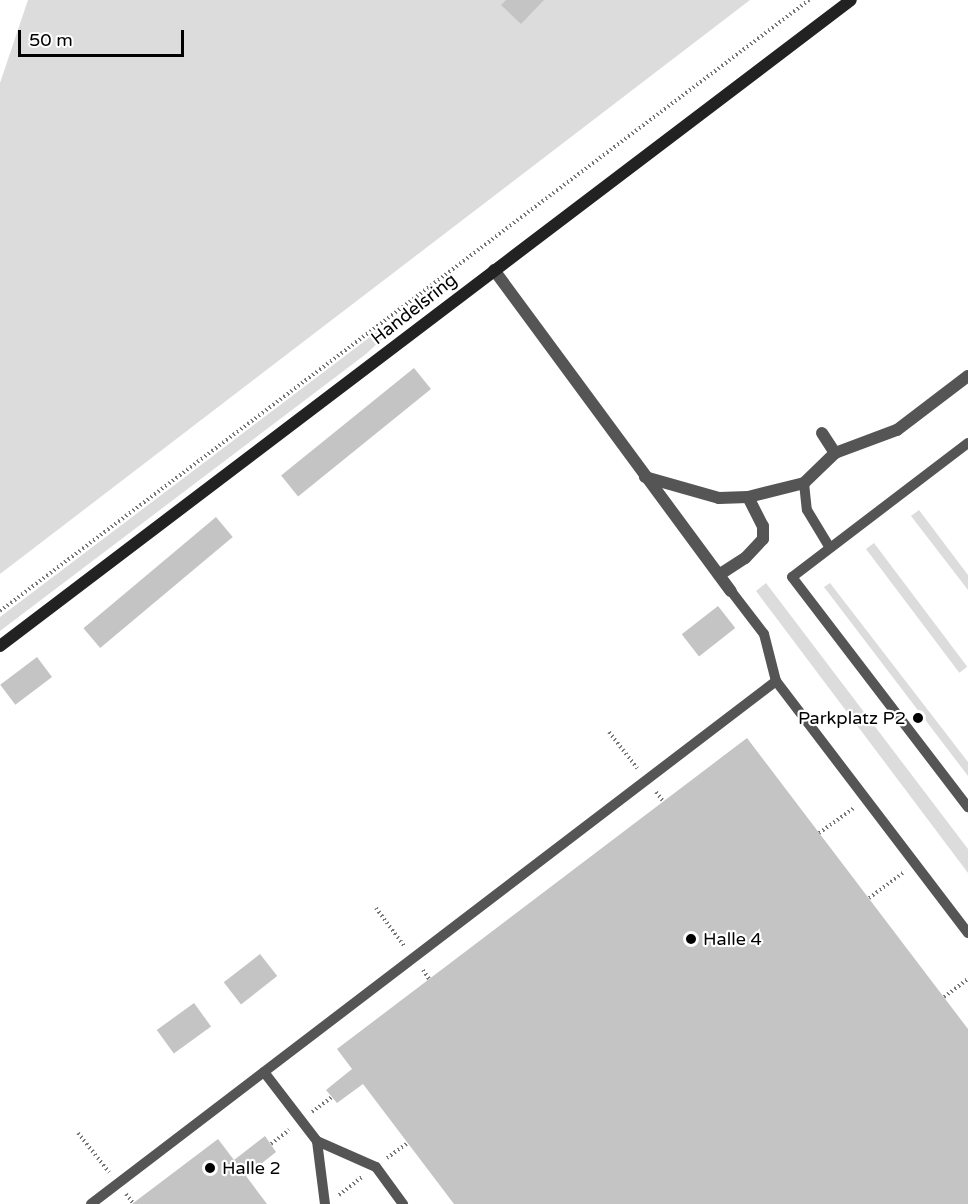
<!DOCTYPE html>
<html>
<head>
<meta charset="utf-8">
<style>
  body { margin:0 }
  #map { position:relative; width:968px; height:1204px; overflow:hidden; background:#fff; font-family:"Varela Round",sans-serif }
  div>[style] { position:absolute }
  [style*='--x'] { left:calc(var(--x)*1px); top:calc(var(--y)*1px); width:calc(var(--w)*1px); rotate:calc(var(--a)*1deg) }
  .green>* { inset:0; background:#dcdcdc; transform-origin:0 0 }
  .building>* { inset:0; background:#c4c4c4; transform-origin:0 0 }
  .path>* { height:4px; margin-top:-2px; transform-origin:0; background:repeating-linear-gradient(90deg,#777 0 1.5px,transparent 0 4.5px) }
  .service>* { height:10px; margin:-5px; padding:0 5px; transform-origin:5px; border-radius:5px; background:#555 }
  .minor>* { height:12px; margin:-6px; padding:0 6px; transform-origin:6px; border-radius:6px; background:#555 }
  .secondary>* { height:12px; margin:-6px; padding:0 6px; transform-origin:6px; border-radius:6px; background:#222 }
  .dots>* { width:16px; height:16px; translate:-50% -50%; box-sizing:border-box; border:3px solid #fff; border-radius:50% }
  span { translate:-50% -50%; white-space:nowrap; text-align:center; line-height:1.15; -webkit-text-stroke:4.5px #fff; paint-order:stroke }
  .street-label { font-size:18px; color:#000 }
  .poi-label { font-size:18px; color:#000 }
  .right { translate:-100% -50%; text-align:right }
  .left { translate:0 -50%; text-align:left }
  .scale { position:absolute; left:18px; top:30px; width:166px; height:27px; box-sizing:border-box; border:3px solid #000; border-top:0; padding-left:8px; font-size:18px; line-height:21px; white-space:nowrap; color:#000; -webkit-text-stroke:4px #fff; paint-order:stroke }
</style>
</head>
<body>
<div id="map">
  <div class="green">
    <div style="clip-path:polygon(28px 0,750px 0,0 574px,0 83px)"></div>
    <div style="clip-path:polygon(448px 278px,366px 354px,0 631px,0 617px)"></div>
    <div style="clip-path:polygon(919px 510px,968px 575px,968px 590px,911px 516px)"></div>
    <div style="left:874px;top:543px;width:155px;height:10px;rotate:53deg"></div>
    <div style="clip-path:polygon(766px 583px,968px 849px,968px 873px,756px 591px)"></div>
    <div style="clip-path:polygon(830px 583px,968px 762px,968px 776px,824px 587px)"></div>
  </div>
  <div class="building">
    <div style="clip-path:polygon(506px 0,544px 0,521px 24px,501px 5px)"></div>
    <div style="left:414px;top:368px;width:27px;height:171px;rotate:51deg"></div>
    <div style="left:216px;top:517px;width:26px;height:173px;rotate:50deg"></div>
    <div style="left:718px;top:606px;width:28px;height:46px;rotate:52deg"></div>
    <div style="left:37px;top:657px;width:25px;height:46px;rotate:53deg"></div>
    <div style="clip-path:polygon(747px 738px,968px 1029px,968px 1204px,454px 1204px,363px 1084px,337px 1103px,326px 1090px,352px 1069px,337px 1049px)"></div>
    <div style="left:260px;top:954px;width:28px;height:46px;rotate:52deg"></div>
    <div style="left:194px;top:1003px;width:29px;height:46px;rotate:54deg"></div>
    <div style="clip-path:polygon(265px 1136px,276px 1152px,246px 1176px,267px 1204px,132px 1204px,218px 1139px,234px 1160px)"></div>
  </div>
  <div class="path">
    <div style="--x:0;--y:611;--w:1014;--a:-37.06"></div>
    <div style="--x:609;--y:732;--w:46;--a:52.1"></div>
    <div style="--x:656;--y:792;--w:11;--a:52"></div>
    <div style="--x:819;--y:833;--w:44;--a:-35.8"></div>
    <div style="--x:869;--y:898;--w:44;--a:-36.6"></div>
    <div style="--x:376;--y:908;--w:49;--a:53.4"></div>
    <div style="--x:423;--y:970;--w:11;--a:56"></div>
    <div style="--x:944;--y:997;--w:30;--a:-37"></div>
    <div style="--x:312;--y:1112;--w:25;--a:-37"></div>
    <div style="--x:78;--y:1133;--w:50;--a:51.5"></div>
    <div style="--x:271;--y:1144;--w:23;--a:-38"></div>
    <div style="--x:387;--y:1158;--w:26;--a:-36"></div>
    <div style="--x:126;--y:1194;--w:11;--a:52"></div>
    <div style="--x:339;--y:1195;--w:29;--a:-38"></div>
  </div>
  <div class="service">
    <div style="--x:968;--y:443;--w:221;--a:142.7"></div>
    <div style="--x:792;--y:577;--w:290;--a:52.6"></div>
    <div style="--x:804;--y:483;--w:27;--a:84"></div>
    <div style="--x:807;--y:510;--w:44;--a:58.8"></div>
    <div style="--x:731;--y:591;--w:54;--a:52.5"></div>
    <div style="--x:764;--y:634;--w:49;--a:75.7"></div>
    <div style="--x:776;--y:681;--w:317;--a:52.7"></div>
    <div style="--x:264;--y:1072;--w:87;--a:52.5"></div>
    <div style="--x:317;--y:1141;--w:64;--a:23.8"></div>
    <div style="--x:376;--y:1167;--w:46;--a:53.9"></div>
    <div style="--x:317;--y:1141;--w:64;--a:82.8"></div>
    <div style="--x:91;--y:1204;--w:862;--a:-37.36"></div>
  </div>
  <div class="minor">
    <div style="--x:494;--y:270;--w:399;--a:53.6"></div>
    <div style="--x:822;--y:433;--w:24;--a:57"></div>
    <div style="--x:645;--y:477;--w:77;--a:15.8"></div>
    <div style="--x:719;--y:498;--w:29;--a:-2"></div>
    <div style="--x:748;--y:497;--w:33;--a:63"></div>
    <div style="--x:763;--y:526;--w:13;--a:90"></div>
    <div style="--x:763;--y:539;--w:26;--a:133"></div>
    <div style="--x:745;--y:558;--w:31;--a:147"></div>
    <div style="--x:748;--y:497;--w:58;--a:-14"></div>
    <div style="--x:804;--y:483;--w:43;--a:-44.1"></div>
    <div style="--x:835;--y:453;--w:66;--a:-20.4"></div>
    <div style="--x:897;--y:430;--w:89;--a:-37.3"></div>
  </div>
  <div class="secondary">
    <div style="--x:0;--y:646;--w:1068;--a:-37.2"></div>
  </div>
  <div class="dots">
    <div style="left:918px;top:718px;background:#000"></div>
    <div style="left:691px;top:939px;background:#000"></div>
    <div style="left:210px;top:1168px;background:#000"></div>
  </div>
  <div class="street-label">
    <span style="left:414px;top:309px;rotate:-38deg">Handelsring</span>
  </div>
  <div class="poi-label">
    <span class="right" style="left:906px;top:718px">Parkplatz P2</span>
    <span class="left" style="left:703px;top:939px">Halle 4</span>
    <span class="left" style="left:222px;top:1168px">Halle 2</span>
  </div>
  <div class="scale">50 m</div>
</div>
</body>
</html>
